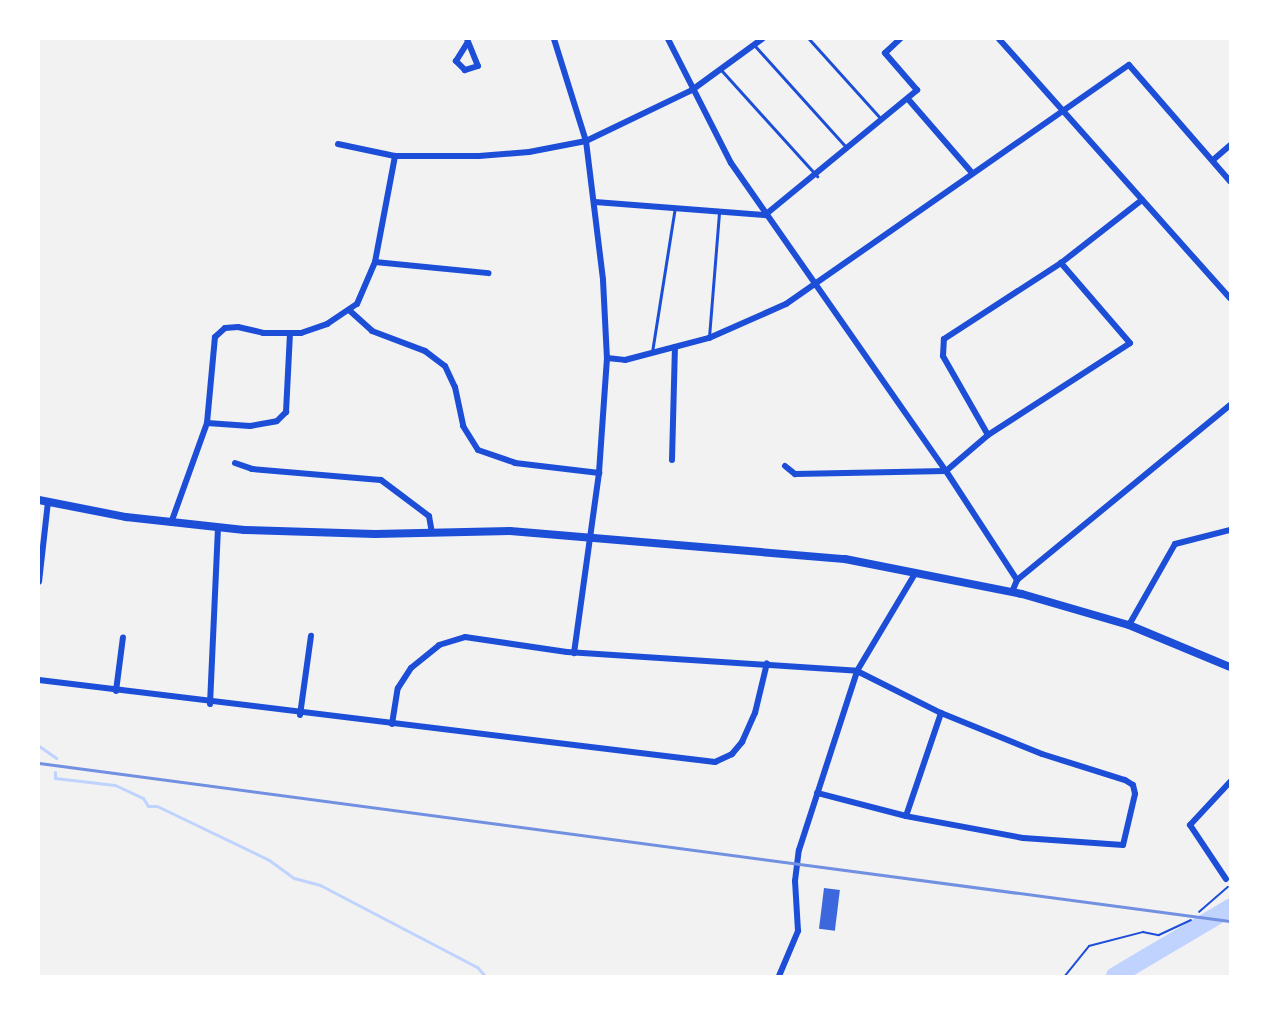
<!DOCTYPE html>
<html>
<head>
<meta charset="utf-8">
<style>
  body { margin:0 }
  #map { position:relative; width:1269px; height:1015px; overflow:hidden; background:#f2f2f2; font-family:"Asap Condensed",sans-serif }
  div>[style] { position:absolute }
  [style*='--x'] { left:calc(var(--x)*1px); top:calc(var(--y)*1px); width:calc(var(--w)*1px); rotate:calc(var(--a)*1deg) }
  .stream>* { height:3px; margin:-1.5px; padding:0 1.5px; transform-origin:1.5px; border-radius:1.5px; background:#bfd3fe }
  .river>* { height:18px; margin:-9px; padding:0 9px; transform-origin:9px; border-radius:9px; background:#bfd3fe }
  .building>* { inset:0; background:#3d67dc; transform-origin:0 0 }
  .path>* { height:1.5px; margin:-0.75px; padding:0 0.75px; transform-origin:0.75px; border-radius:0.75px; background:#1d4ed8 }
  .service>* { height:3px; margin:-1.5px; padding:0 1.5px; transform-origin:1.5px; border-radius:1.5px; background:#1d4ed8 }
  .minor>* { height:6px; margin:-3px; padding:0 3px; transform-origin:3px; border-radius:3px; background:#1d4ed8 }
  .secondary>* { height:8px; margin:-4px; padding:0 4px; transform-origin:4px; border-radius:4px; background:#1d4ed8 }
  .rail>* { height:3px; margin:-1.5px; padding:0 1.5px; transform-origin:1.5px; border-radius:1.5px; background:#7290e2 }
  span { translate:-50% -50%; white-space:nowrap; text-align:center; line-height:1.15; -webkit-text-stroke:4.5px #fff; paint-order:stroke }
  .frame { position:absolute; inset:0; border:40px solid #fff; pointer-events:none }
</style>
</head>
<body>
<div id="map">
  <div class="stream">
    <div style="--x:39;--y:746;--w:21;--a:35"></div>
    <div style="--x:55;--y:772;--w:6;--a:90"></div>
    <div style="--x:55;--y:778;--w:60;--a:6.7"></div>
    <div style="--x:115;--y:785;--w:31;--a:25"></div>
    <div style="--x:143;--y:798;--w:9;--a:58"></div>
    <div style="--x:148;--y:806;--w:9;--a:0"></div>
    <div style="--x:157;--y:806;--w:124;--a:25.7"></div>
    <div style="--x:269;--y:860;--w:31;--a:36"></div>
    <div style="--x:294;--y:878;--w:27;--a:15"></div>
    <div style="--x:320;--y:885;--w:177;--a:27.6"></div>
    <div style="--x:477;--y:967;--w:12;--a:48"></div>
  </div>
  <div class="river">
    <div style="--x:1115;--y:976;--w:134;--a:-30.6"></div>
  </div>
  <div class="building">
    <div style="left:824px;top:888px;width:16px;height:41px;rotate:7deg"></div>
  </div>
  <div class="path">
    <div style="--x:1199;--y:912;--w:38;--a:-41"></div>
    <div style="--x:1065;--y:976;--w:38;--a:-51"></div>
    <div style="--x:1089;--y:946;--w:56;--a:-14.5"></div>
    <div style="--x:1143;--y:932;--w:16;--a:11"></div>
    <div style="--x:1159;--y:935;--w:35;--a:-25"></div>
  </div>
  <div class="service">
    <div style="--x:809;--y:39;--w:108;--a:48"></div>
    <div style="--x:755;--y:46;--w:137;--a:48"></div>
    <div style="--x:722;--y:71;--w:142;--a:47.9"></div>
    <div style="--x:709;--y:337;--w:125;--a:-85.4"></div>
    <div style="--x:652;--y:352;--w:147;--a:-81"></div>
  </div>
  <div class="minor">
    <div style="--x:467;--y:39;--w:29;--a:68"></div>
    <div style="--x:478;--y:66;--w:14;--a:163"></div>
    <div style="--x:465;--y:70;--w:13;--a:-135"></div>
    <div style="--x:456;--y:61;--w:22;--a:-58"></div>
    <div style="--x:554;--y:39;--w:107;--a:72.6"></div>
    <div style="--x:586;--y:141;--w:140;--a:83"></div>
    <div style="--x:603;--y:280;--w:78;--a:87.1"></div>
    <div style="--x:607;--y:358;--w:115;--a:94"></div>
    <div style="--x:599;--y:473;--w:182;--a:97.9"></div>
    <div style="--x:668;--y:39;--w:139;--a:63.1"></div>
    <div style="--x:731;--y:163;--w:376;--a:55.1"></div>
    <div style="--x:946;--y:471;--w:130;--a:56.9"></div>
    <div style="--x:999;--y:39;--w:347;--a:48.3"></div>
    <div style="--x:908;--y:99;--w:98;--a:49.1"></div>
    <div style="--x:338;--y:144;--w:58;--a:11.9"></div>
    <div style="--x:395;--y:156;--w:84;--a:0"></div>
    <div style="--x:479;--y:156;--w:50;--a:-4.6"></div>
    <div style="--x:529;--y:152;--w:58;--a:-10.9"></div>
    <div style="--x:586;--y:141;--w:118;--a:-25.7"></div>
    <div style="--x:692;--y:90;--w:87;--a:-36.1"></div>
    <div style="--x:1213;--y:160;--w:23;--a:-41"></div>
    <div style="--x:595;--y:202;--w:170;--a:4.4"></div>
    <div style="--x:765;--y:215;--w:197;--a:-39.4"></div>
    <div style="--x:917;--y:90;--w:49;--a:-130.9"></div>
    <div style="--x:885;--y:53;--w:21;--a:-43"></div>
    <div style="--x:375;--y:262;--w:114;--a:5.6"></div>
    <div style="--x:349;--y:310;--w:31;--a:42"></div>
    <div style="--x:372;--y:331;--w:57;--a:20.7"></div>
    <div style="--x:425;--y:351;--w:25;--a:37"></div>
    <div style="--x:445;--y:366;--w:23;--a:65"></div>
    <div style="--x:455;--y:387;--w:40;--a:78"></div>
    <div style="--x:463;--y:426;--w:28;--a:58"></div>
    <div style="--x:478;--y:450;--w:39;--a:19"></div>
    <div style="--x:515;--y:463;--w:85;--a:6.8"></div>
    <div style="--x:607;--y:358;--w:18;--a:6"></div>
    <div style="--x:625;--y:360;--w:87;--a:-14.7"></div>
    <div style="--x:709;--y:338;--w:84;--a:-23.8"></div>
    <div style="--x:786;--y:304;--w:418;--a:-34.9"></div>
    <div style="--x:1129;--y:65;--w:154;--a:49"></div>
    <div style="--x:207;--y:423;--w:43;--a:4"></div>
    <div style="--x:250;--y:426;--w:27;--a:-10"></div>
    <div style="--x:277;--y:421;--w:13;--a:-45"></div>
    <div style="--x:286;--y:412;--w:79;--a:-87.1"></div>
    <div style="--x:988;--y:435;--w:91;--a:-119.7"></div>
    <div style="--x:943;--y:356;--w:17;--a:-87"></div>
    <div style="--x:944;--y:339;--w:140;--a:-33"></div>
    <div style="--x:1061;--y:263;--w:103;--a:-37.9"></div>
    <div style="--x:672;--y:460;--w:113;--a:-88.5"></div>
    <div style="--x:235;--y:463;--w:18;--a:19"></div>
    <div style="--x:252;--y:469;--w:129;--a:4.9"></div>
    <div style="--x:381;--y:480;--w:60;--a:36.9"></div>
    <div style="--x:429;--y:516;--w:17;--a:80"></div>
    <div style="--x:785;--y:466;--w:13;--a:39"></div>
    <div style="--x:795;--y:474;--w:151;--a:-1.1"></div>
    <div style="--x:946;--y:471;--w:55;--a:-40.6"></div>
    <div style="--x:988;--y:435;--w:169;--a:-32.9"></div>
    <div style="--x:1130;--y:343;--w:106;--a:-130.8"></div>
    <div style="--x:171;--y:523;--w:106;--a:-70.2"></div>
    <div style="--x:207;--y:423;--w:86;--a:-84.7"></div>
    <div style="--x:215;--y:337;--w:13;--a:-42"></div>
    <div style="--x:225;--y:328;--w:13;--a:-4"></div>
    <div style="--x:238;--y:327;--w:26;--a:13"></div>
    <div style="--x:263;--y:333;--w:38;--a:0"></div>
    <div style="--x:301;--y:333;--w:28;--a:-19"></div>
    <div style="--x:327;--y:324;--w:36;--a:-34"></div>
    <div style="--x:357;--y:304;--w:46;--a:-66.8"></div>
    <div style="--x:375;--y:262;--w:108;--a:-79.3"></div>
    <div style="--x:39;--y:582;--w:81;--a:-83.6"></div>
    <div style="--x:1012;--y:592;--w:13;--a:-67"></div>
    <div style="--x:1017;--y:580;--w:276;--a:-39.4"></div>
    <div style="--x:1129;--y:625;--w:93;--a:-60.4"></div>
    <div style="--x:1175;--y:544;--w:57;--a:-14.3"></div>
    <div style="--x:39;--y:680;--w:681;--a:6.92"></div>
    <div style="--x:715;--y:762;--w:19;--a:-25"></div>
    <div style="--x:732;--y:754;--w:16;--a:-50"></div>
    <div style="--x:742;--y:742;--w:32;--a:-66"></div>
    <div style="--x:755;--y:713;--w:51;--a:-76.5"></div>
    <div style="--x:116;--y:691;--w:54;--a:-82.6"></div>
    <div style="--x:210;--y:704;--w:176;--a:-87.4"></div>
    <div style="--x:300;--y:715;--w:80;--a:-82.1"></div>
    <div style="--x:392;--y:724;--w:36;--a:-81"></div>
    <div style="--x:398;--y:688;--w:24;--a:-57"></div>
    <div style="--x:411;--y:668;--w:36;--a:-39"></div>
    <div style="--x:439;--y:645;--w:27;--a:-17"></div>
    <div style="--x:465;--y:637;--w:103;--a:8.4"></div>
    <div style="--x:567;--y:652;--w:291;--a:3.7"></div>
    <div style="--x:857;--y:671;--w:94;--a:26.6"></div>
    <div style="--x:941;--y:713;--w:109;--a:22.1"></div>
    <div style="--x:1042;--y:754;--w:87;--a:17.4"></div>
    <div style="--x:1125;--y:780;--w:9;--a:32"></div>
    <div style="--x:1133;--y:785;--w:9;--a:77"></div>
    <div style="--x:1135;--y:794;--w:52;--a:103.2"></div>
    <div style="--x:1123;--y:845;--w:100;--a:-176"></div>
    <div style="--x:1023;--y:838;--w:119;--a:-169.4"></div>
    <div style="--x:906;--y:816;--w:92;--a:-165.5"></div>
    <div style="--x:906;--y:816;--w:109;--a:-71.2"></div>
    <div style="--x:1226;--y:879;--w:65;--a:-123.7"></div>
    <div style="--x:1190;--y:825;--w:59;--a:-47.1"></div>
    <div style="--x:779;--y:976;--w:49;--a:-67.1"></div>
    <div style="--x:798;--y:931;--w:50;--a:-93.4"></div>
    <div style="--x:795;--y:881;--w:31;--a:-83"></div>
    <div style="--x:799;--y:850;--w:188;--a:-72"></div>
    <div style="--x:857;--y:671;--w:115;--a:-59.2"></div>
  </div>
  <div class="secondary">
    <div style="--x:39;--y:500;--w:89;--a:11.1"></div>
    <div style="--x:126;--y:517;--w:119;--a:6.3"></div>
    <div style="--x:244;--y:530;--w:131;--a:1.7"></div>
    <div style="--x:375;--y:534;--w:135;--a:-1.3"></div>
    <div style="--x:510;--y:531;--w:336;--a:4.8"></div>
    <div style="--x:845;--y:559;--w:180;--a:11.2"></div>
    <div style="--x:1022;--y:594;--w:111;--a:16.2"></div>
    <div style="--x:1129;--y:625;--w:109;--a:22.6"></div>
  </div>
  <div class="rail">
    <div style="--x:39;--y:763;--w:1201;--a:7.56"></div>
  </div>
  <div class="frame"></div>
</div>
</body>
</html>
